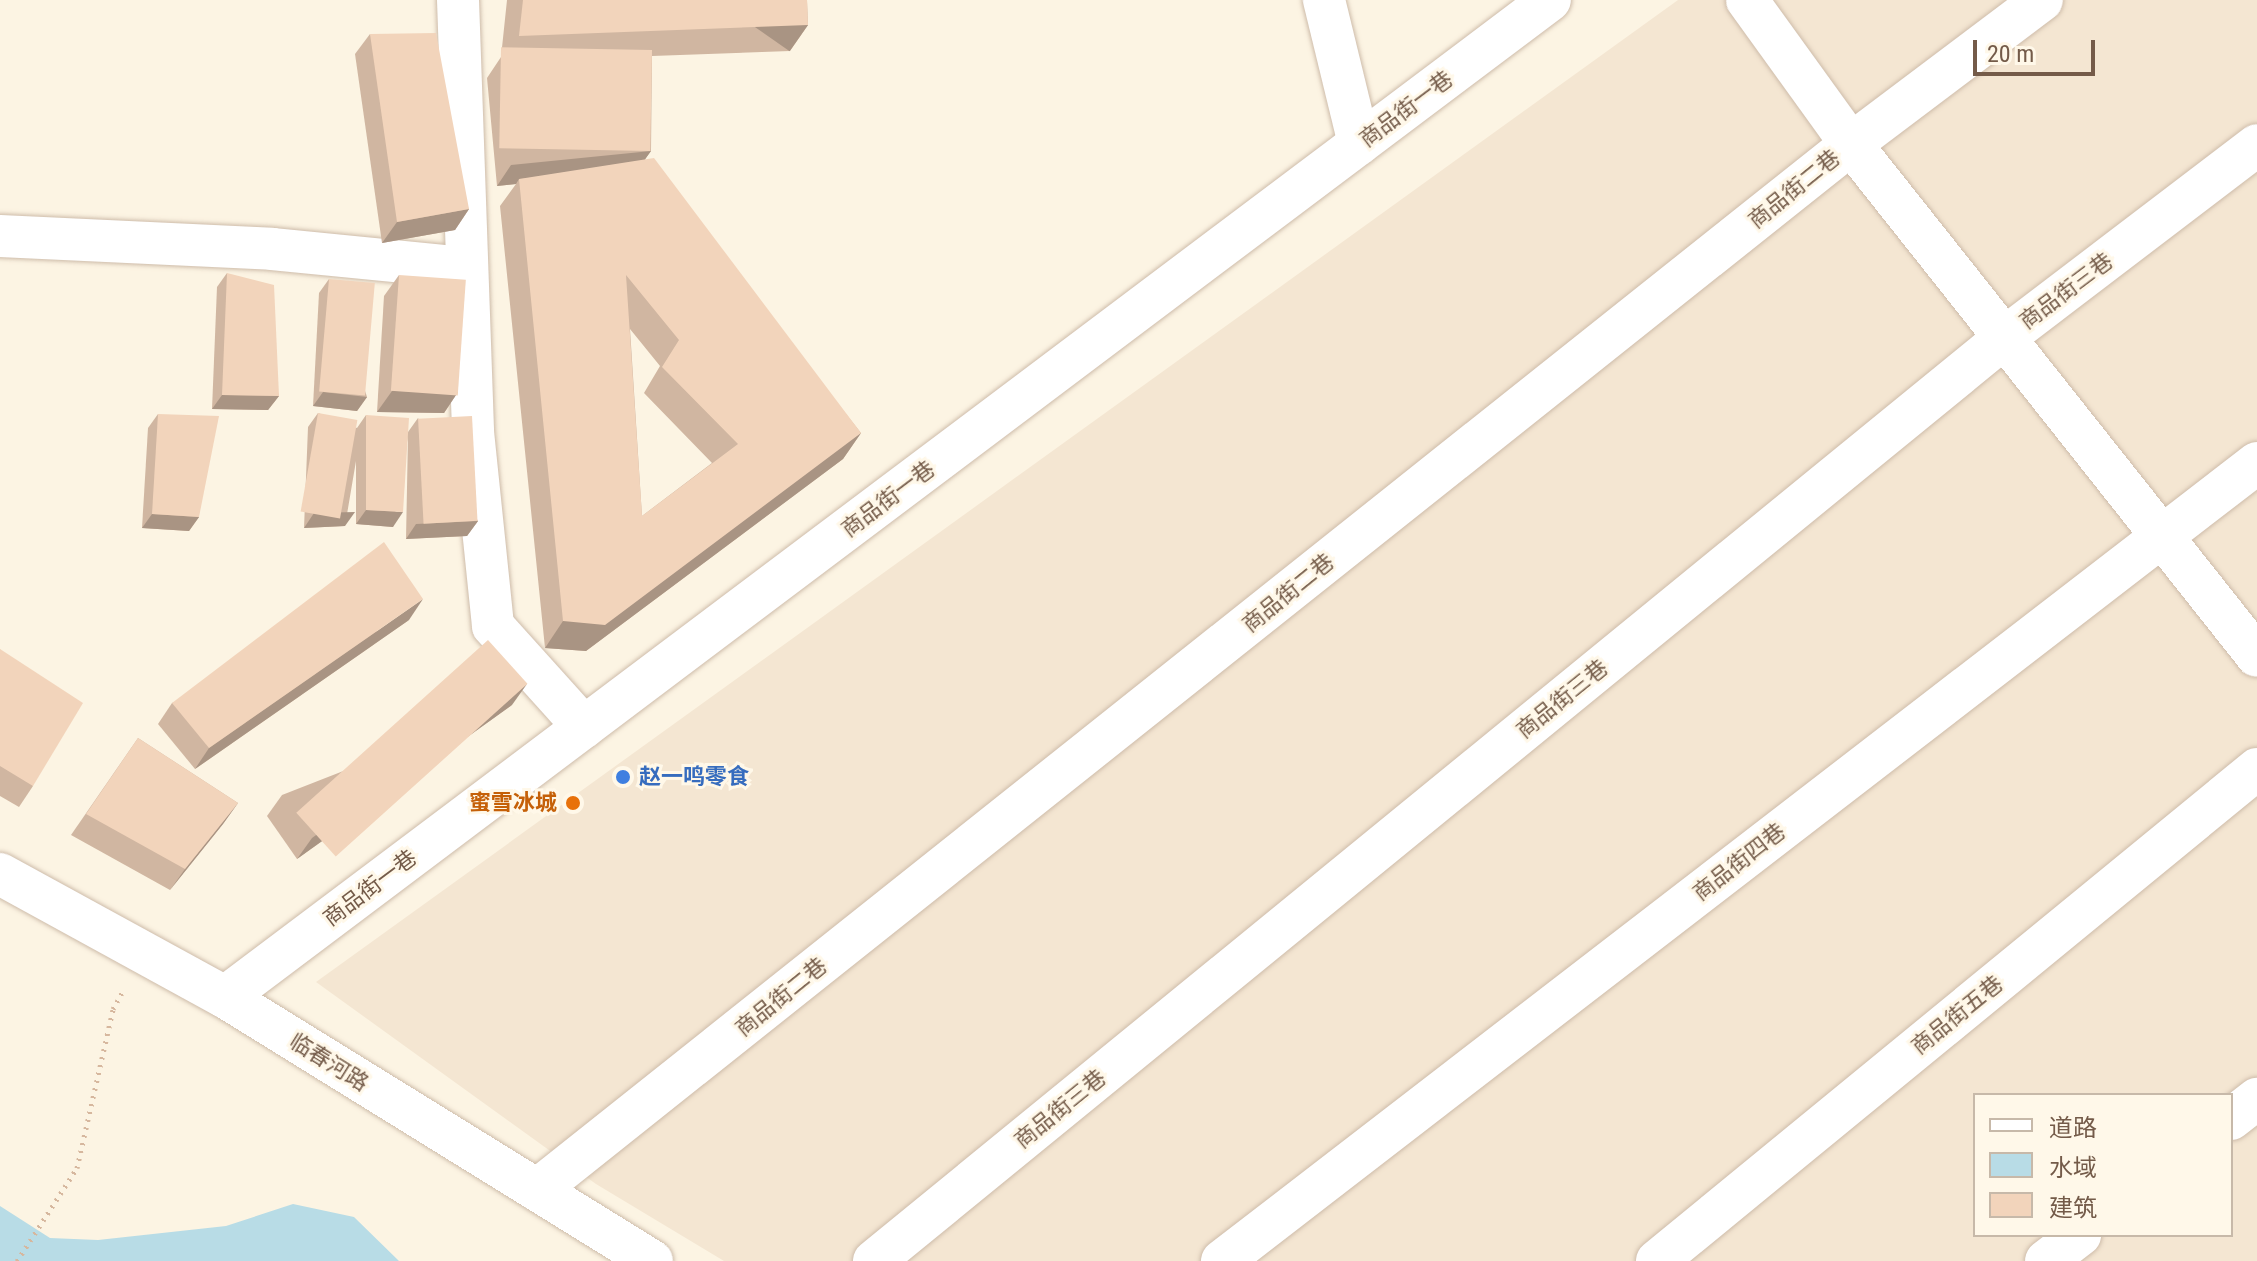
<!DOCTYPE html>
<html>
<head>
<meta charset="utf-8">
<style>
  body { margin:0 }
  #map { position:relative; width:2257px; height:1261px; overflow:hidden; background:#fcf4e3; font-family:"Roboto Condensed","Noto Sans SC",sans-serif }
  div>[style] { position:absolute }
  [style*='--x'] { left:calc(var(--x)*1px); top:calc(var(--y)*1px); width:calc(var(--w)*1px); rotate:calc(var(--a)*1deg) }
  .residential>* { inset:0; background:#f4e6d2 }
  .water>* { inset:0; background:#b8dce6 }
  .path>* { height:5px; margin-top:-2.5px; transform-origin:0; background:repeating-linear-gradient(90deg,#d6b79e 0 2px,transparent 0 8px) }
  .roads { filter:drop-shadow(0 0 2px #cebcaa) drop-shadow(0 0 2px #cebcaa) }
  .minor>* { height:42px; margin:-21px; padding:0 21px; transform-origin:21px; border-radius:21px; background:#fff }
  .wall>* { inset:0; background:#d0b6a1 }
  .shaded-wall>* { inset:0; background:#a99483; transform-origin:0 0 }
  .building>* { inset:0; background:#f2d4bb; transform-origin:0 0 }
  .dots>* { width:22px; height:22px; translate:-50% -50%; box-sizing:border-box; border:4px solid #fff8e9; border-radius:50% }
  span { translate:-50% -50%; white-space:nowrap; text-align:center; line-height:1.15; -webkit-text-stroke:6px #fff8e9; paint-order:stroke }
  .street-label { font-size:22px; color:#745b49 }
  .shop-label { font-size:22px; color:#366cbe; font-weight:700 }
  .left { translate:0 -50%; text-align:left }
  .food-label { font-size:22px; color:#c56008; font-weight:700 }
  .right { translate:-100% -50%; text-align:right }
  .legend { position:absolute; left:1973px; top:1093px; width:260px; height:144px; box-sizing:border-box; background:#fff8e9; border:2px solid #c7b9a9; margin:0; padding:10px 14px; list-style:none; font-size:24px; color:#745b49 }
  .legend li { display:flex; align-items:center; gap:16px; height:40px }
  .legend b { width:40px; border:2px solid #c7b9a9 }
  .scale { position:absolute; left:1973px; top:40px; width:122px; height:36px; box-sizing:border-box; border:4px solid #745b49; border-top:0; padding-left:10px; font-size:24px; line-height:28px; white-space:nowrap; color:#745b49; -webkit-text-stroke:6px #fff8e9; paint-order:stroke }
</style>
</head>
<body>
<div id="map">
  <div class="residential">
    <div style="clip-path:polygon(evenodd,1678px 0,2257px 0,2257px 1261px,724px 1261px,596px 1184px,316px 982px,1678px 0,1975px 1095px,2231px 1095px,2231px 1235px,1975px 1235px,1975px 1095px)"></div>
  </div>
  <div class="water">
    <div style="clip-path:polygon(293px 1204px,354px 1217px,399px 1261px,0 1261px,0 1206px,50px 1238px,98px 1240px,226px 1226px)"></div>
  </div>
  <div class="path">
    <div style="--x:17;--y:1261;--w:111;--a:-57.2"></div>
    <div style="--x:77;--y:1168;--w:163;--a:-77.2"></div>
    <div style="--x:113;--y:1009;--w:23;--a:-61"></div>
  </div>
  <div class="roads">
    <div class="minor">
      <div style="--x:458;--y:0;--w:432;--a:88"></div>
      <div style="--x:473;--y:432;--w:195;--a:84.1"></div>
      <div style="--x:493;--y:626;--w:136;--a:48"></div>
      <div style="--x:1324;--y:0;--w:148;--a:76.3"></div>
      <div style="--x:1747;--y:0;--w:178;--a:54.2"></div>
      <div style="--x:1851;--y:144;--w:653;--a:51.59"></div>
      <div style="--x:0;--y:236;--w:272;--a:2.7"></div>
      <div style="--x:272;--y:249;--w:195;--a:5.6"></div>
      <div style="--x:0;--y:874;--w:256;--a:28.7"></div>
      <div style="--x:225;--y:997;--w:502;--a:31.73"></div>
      <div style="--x:225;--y:997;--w:1658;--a:-36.96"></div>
      <div style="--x:2231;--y:1119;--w:33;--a:-38"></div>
      <div style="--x:537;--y:1190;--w:1679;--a:-38.52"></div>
      <div style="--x:1851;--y:144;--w:239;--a:-37"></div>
      <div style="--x:874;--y:1261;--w:1459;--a:-39.24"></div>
      <div style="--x:2004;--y:338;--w:318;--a:-37.3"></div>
      <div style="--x:1222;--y:1261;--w:1307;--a:-37.63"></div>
      <div style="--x:1657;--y:1261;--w:776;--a:-39.35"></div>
      <div style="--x:2046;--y:1261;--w:43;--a:-37.4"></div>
    </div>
  </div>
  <div class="wall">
    <div style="clip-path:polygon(evenodd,507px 0,807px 0,808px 25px,790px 51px,652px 56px,651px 151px,645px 159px,861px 433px,843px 459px,586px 651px,545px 648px,500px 206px,516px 184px,497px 186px,487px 78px,501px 57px,507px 0,630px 329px,660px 366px,644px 393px,712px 463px,642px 516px,630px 329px)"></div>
    <div style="clip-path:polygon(370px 34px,469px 209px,455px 230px,382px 243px,355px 54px)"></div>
    <div style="clip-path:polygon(227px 273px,279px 396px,268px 410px,212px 409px,217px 287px)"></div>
    <div style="clip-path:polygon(399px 275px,458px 392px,444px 413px,377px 412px,384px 296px)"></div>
    <div style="clip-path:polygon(329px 279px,367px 397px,357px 411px,313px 406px,319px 293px)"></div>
    <div style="clip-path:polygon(318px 413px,357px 428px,366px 415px,408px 432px,418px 418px,478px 521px,467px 536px,406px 539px,408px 436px,393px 527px,356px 524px,356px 461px,345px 526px,304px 528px,308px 427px)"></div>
    <div style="clip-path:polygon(158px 414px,199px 517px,189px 531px,142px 528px,148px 428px)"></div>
    <div style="clip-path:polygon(409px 620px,195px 769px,158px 724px,172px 703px)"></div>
    <div style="clip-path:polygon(0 649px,33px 786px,19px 807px,0 796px)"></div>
    <div style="clip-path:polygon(512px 705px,297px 859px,267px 816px,282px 795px)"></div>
    <div style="clip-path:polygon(138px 738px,238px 803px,223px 824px,170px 890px,71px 835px)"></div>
  </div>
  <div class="shaded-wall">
    <div style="left:808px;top:25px;width:32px;height:289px;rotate:125deg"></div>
    <div style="clip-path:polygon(651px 151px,636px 172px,519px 179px,516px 184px,497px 186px,511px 165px)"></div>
    <div style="clip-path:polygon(469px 209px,455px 230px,382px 243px,397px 222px)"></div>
    <div style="clip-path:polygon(392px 391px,458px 392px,444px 413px,377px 412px)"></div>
    <div style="clip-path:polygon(323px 392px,367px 397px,357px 411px,313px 406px)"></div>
    <div style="clip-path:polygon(222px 395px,279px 396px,268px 410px,212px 409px)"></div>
    <div style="clip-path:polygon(861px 433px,843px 459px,586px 651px,545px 648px,563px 621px)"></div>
    <div style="clip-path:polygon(366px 510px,403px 512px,393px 527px,356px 524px)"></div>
    <div style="clip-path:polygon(355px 512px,345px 526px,304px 528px,314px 513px)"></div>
    <div style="clip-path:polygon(152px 514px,199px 517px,189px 531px,142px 528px)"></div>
    <div style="clip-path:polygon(478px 521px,467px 536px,406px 539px,416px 524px)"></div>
    <div style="clip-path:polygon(423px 599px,409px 620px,195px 769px,209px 748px)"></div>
    <div style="clip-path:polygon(527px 684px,512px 705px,297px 859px,312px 838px)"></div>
    <div style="clip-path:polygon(238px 803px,223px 824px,170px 890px,185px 869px)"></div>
  </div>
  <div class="building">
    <div style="clip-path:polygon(523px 0,807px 0,808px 25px,519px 36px)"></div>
    <div style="clip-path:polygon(436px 33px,469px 209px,397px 222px,370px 34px)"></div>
    <div style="left:652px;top:50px;width:101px;height:151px;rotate:91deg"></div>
    <div style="clip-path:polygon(evenodd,654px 158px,861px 433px,605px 625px,563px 621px,519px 179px,654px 158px,626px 275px,679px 340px,662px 367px,738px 444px,642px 516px,626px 275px)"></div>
    <div style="clip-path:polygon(227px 273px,274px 285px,279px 396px,222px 395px)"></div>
    <div style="left:399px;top:275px;width:67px;height:116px;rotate:4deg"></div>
    <div style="left:329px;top:279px;width:46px;height:113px;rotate:5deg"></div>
    <div style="left:318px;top:413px;width:40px;height:100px;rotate:10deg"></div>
    <div style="clip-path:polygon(158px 414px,219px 416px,199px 517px,152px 514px)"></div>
    <div style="clip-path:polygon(366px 415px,409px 418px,403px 512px,366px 510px)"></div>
    <div style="left:472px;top:416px;width:105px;height:54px;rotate:87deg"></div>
    <div style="clip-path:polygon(384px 542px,423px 599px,209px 748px,172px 703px)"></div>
    <div style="left:488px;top:640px;width:59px;height:258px;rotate:48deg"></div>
    <div style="clip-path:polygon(0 649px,83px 703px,33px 786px,0 766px)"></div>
    <div style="clip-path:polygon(138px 738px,238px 803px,185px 869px,86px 814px)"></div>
  </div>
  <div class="dots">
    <div style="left:623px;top:777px;background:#3f7fe0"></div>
    <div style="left:573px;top:803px;background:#e8710a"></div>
  </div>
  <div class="street-label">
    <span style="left:1406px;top:109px;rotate:-37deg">商品街一巷</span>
    <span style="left:1794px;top:189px;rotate:-39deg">商品街二巷</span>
    <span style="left:2066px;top:291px;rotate:-37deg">商品街三巷</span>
    <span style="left:888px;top:499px;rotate:-37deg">商品街一巷</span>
    <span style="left:1288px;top:593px;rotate:-39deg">商品街二巷</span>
    <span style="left:1562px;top:699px;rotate:-39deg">商品街三巷</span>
    <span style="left:1739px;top:862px;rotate:-38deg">商品街四巷</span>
    <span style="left:370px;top:888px;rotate:-37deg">商品街一巷</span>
    <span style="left:781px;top:997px;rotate:-39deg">商品街二巷</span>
    <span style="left:1957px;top:1015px;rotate:-39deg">商品街五巷</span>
    <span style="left:329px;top:1062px;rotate:32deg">临春河路</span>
    <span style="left:1060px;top:1109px;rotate:-39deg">商品街三巷</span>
  </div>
  <div class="shop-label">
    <span class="left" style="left:639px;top:777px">赵一鸣零食</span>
  </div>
  <div class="food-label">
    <span class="right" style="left:557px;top:803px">蜜雪冰城</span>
  </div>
  <ul class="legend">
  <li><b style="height:10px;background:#fff"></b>道路</li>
  <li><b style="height:22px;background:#b8dce6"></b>水域</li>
  <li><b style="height:22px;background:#f2d4bb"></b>建筑</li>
  </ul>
  <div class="scale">20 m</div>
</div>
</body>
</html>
